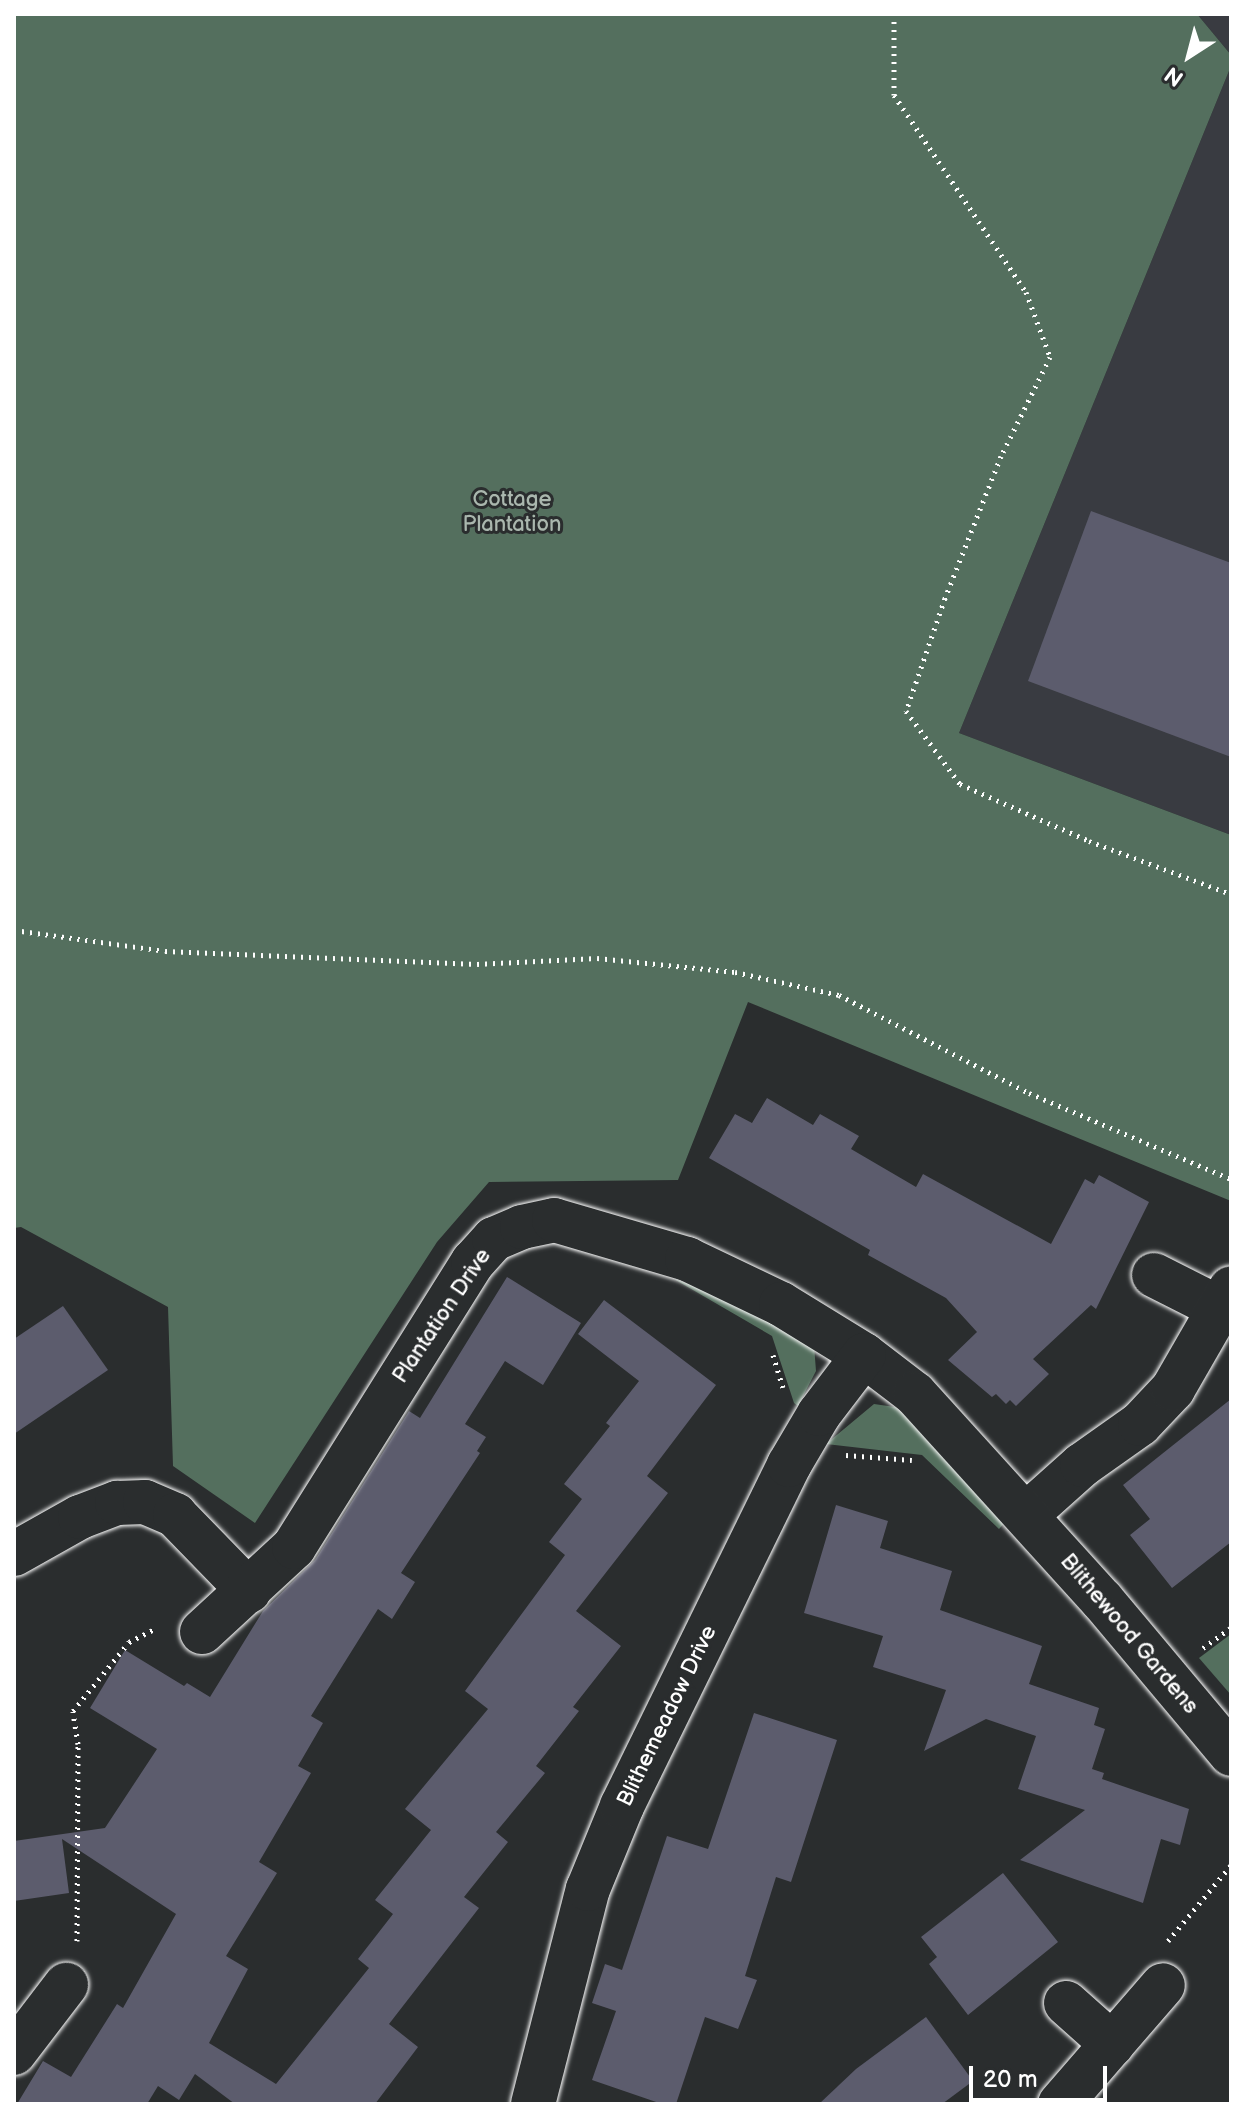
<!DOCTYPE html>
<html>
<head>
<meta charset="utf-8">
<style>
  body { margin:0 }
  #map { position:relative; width:1245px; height:2118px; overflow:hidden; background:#2a2d2e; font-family:"Balsamiq Sans",sans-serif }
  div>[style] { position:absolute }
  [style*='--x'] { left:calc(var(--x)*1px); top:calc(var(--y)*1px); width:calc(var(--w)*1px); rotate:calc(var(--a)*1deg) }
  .built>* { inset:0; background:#393b41 }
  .green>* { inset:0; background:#546f5e }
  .building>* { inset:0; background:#5c5c6d }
  .path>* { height:5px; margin-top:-2.5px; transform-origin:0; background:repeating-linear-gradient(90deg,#fff 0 2px,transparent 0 8px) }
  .roads { filter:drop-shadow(0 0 2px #fff) drop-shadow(0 0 2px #fff) }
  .minor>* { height:44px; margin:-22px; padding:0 22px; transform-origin:22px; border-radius:22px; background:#2a2d2e }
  span { translate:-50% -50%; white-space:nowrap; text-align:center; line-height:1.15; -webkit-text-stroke:6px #2a2d2e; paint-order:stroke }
  .park-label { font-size:22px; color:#aab7ae }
  .street-label { font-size:22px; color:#fff }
  .frame { position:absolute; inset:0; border:16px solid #fff; pointer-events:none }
  .north { position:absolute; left:1149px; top:16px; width:80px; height:80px; -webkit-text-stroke:6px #2a2d2e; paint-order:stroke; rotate:216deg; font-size:22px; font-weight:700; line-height:32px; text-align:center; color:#fff }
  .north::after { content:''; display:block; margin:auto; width:28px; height:36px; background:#fff; clip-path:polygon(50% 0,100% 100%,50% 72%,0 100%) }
  .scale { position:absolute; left:969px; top:2066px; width:138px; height:36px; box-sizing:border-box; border:4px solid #fff; border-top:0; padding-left:10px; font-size:24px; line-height:28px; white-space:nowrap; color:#fff; -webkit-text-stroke:6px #2a2d2e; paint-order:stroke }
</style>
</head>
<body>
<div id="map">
  <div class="built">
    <div style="clip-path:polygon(1197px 14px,1231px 14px,1231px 55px)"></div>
    <div style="clip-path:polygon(1231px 66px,1231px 835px,959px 733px)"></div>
  </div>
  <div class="green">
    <div style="clip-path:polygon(14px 14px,1197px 14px,1231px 55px,1231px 66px,959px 733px,1231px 835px,1231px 1201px,748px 1002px,678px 1180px,489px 1182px,437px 1242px,255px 1523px,173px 1466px,168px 1307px,21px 1227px,14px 1228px)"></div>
    <div style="clip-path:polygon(674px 1279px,730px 1297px,814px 1345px,816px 1371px,798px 1406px,794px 1403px,772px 1336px)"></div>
    <div style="clip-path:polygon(874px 1404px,895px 1407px,924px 1430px,1006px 1521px,999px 1529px,922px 1455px,826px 1444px)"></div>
    <div style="clip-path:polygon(1231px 1634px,1231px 1695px,1199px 1658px)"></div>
  </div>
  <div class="building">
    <div style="clip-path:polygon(1091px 511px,1231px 563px,1231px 757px,1028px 681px)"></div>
    <div style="clip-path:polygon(767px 1098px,813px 1125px,820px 1114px,859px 1136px,851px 1149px,916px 1187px,923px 1174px,1051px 1244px,1085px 1179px,1094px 1184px,1099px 1175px,1149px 1202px,1096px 1309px,1091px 1305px,1033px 1359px,1049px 1374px,1016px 1406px,1010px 1400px,1006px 1404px,996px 1394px,992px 1397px,948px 1360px,977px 1332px,946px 1298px,868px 1255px,870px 1250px,709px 1158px,735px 1114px,752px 1123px)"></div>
    <div style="clip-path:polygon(507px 1277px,581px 1323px,543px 1385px,505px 1361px,465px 1424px,486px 1437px,477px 1451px,480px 1453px,401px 1573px,415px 1582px,392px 1619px,378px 1609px,311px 1716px,323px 1723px,298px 1766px,311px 1773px,259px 1862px,277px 1873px,226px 1956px,248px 1969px,209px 2043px,276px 2084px,369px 1968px,358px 1959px,393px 1914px,375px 1900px,431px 1830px,405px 1809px,488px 1709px,465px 1691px,565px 1555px,549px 1542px,582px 1499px,564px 1484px,610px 1426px,606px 1423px,639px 1381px,578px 1334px,604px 1300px,716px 1385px,647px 1476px,668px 1493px,576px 1611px,621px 1646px,573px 1707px,579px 1711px,536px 1766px,545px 1773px,496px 1832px,508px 1842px,464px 1897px,479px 1908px,389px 2024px,418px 2047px,375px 2104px,235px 2104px,195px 2074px,179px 2100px,158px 2086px,147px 2104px,17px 2104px,43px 2061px,71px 2077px,117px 2004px,123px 2008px,176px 1914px,62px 1839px,69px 1893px,14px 1901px,14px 1841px,105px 1828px,157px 1749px,90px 1708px,125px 1650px,184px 1686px,187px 1683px,210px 1697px,263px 1611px,315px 1560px,409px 1411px,420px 1418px)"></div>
    <div style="clip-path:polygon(63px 1306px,108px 1370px,14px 1434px,14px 1339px)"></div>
    <div style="clip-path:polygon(1231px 1399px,1231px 1542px,1172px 1588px,1130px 1535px,1150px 1519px,1123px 1485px)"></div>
    <div style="clip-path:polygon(836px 1505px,888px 1521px,880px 1548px,952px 1571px,940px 1610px,1042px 1646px,1029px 1684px,1099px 1708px,1094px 1725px,1105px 1729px,1092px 1769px,1104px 1773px,1102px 1779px,1189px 1809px,1180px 1845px,1161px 1839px,1143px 1903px,1020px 1860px,1085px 1810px,1018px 1789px,1036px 1736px,986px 1719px,924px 1751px,946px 1690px,873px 1667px,883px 1636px,804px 1613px)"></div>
    <div style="clip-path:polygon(754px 1713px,837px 1740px,791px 1882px,776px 1877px,745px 1976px,757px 1980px,738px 2029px,705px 2017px,676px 2104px,662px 2104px,592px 2080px,616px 2011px,592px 2003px,605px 1964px,622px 1970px,667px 1836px,708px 1849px)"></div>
    <div style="clip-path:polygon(1003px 1873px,1058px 1942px,968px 2015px,929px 1964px,937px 1957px,921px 1937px)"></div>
    <div style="clip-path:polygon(926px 2017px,973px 2081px,942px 2104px,819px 2104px,856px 2069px)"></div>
  </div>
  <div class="path">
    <div style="--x:894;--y:14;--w:81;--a:90"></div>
    <div style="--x:894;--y:95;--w:237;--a:56.2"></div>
    <div style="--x:1026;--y:292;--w:69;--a:69.7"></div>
    <div style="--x:1050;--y:357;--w:110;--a:116.3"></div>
    <div style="--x:1001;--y:456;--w:153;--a:111.5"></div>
    <div style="--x:945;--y:598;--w:120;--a:109"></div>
    <div style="--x:906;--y:711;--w:91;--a:53.5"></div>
    <div style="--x:960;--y:784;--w:141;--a:23.8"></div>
    <div style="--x:1089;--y:841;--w:152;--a:20.5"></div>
    <div style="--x:14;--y:930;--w:152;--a:7.9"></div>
    <div style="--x:165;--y:951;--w:312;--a:2.4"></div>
    <div style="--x:477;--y:964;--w:120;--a:-2.9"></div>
    <div style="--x:597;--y:958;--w:139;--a:5.8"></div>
    <div style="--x:735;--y:972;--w:107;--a:12.5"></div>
    <div style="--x:839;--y:995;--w:214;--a:27.3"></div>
    <div style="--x:1029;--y:1093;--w:220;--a:23.1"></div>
    <div style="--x:773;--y:1355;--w:34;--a:73"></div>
    <div style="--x:846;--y:1455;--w:66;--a:4.3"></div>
    <div style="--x:1203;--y:1648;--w:34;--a:-36"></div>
    <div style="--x:77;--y:1941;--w:197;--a:-89.7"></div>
    <div style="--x:78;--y:1744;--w:33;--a:-99"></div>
    <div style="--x:73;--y:1711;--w:89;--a:-50.9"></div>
    <div style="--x:129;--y:1642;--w:30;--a:-27"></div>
    <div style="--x:1168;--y:1941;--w:99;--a:-50.3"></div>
  </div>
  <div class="roads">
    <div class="minor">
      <div style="--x:1154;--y:1275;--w:73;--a:26.9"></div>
      <div style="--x:1026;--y:1515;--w:75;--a:-41.8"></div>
      <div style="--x:1082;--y:1465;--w:71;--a:-35.3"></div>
      <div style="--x:1140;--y:1424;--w:48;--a:-46.7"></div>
      <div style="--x:1173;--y:1389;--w:116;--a:-60.1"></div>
      <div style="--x:14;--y:1554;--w:76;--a:-29.3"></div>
      <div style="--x:80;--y:1517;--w:40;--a:-21"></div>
      <div style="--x:117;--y:1503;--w:28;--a:-2"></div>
      <div style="--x:145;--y:1502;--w:33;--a:23"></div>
      <div style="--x:175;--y:1515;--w:106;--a:45.8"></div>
      <div style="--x:202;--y:1632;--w:125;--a:-42.7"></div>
      <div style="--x:294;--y:1547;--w:337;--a:-57.9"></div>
      <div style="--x:473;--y:1262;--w:31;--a:-48"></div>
      <div style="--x:494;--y:1239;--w:30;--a:-23"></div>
      <div style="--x:522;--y:1227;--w:33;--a:-12"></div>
      <div style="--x:554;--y:1220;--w:139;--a:16.3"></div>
      <div style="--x:687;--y:1259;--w:104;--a:25.6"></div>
      <div style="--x:781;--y:1304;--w:97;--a:31.6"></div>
      <div style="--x:864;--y:1355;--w:64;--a:37.4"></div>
      <div style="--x:915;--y:1394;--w:278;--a:47.8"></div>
      <div style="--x:1102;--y:1600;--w:201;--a:50"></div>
      <div style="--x:1066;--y:2003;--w:62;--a:41.7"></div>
      <div style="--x:14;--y:2053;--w:86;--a:-52.6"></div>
      <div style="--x:533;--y:2104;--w:222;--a:-75.7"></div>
      <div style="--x:588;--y:1889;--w:90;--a:-67.7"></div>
      <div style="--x:622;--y:1806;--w:380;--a:-63.9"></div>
      <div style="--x:789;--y:1465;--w:59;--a:-59.5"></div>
      <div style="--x:819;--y:1414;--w:74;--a:-52.7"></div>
      <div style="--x:1060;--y:2104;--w:157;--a:-49.1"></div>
    </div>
  </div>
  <div class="park-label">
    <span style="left:512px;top:512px">Cottage<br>Plantation</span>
  </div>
  <div class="street-label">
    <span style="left:442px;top:1316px;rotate:-56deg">Plantation Drive</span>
    <span style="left:1129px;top:1634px;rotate:50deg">Blithewood Gardens</span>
    <span style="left:667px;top:1716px;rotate:-64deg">Blithemeadow Drive</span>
  </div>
  <div class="frame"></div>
  <div class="north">N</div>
  <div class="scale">20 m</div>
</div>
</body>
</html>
